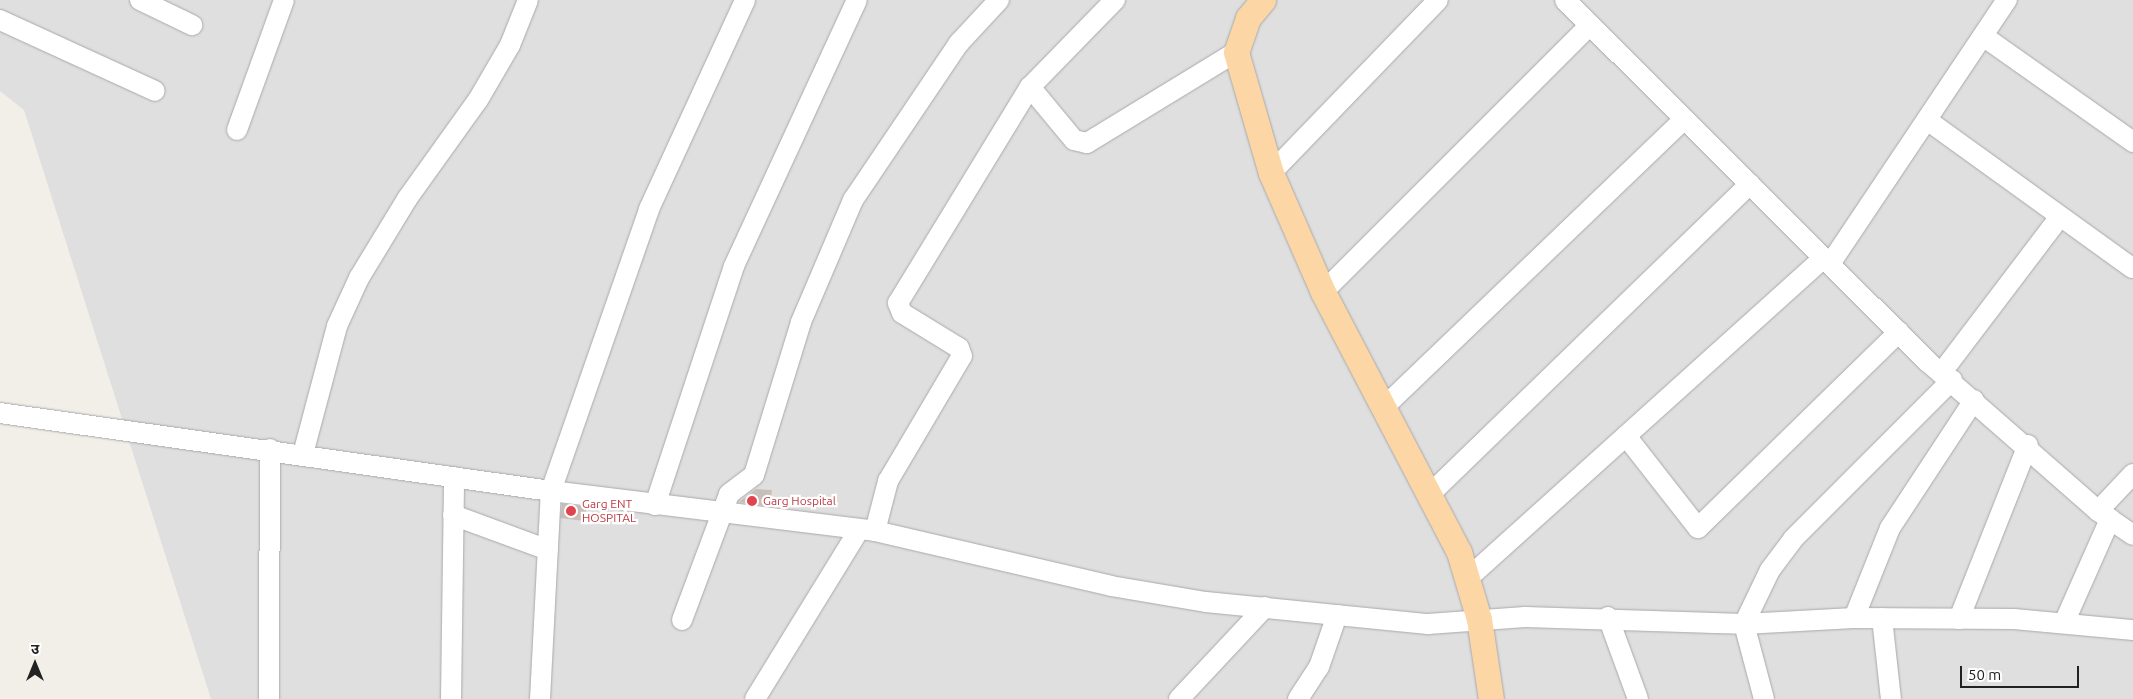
<!DOCTYPE html>
<html>
<head>
<meta charset="utf-8">
<style>
  body { margin:0 }
  #map { position:relative; width:2133px; height:699px; overflow:hidden; background:#f2efe9; font-family:Ubuntu,"Noto Sans Devanagari",sans-serif }
  div>[style] { position:absolute }
  [style*='--x'] { left:calc(var(--x)*1px); top:calc(var(--y)*1px); width:calc(var(--w)*1px); rotate:calc(var(--a)*1deg) }
  .residential>* { inset:0; background:#e0dfdf }
  .building>* { inset:0; background:#c7bfb8; transform-origin:0 0 }
  .roads { filter:drop-shadow(0 0 1px #a9a9a9) drop-shadow(0 0 1px #a9a9a9) }
  .minor>* { height:20px; margin:-10px; padding:0 10px; transform-origin:10px; border-radius:10px; background:#fff }
  .major>* { height:25px; margin:-12.5px; padding:0 12.5px; transform-origin:12.5px; border-radius:12.5px; background:#fcd6a4 }
  .dots>* { width:14px; height:14px; translate:-50% -50%; box-sizing:border-box; border:2px solid #fff; border-radius:50% }
  span { translate:-50% -50%; white-space:nowrap; text-align:center; line-height:1.15; -webkit-text-stroke:4.5px #fff; paint-order:stroke }
  .health-label { font-size:12px; color:#be3a42 }
  .left { translate:0 -50%; text-align:left }
  .north { position:absolute; left:10px; top:639px; width:50px; height:50px; -webkit-text-stroke:4px #fff; paint-order:stroke; rotate:0deg; font-size:14px; font-weight:700; line-height:20px; text-align:center; color:#222 }
  .north::after { content:''; display:block; margin:auto; width:18px; height:22px; background:#222; clip-path:polygon(50% 0,100% 100%,50% 72%,0 100%) }
  .scale { position:absolute; left:1960px; top:666px; width:119px; height:22px; box-sizing:border-box; border:2px solid #222; border-top:0; padding-left:6px; font-size:15px; line-height:18px; white-space:nowrap; color:#222; -webkit-text-stroke:4px #fff; paint-order:stroke }
</style>
</head>
<body>
<div id="map">
  <div class="residential">
    <div style="clip-path:polygon(0 0,2133px 0,2133px 699px,211px 699px,24px 110px,0 91px)"></div>
  </div>
  <div class="building">
    <div style="clip-path:polygon(756px 489px,772px 490px,770px 506px,739px 502px)"></div>
    <div style="left:562px;top:504px;width:25px;height:14px;rotate:7deg"></div>
  </div>
  <div class="roads">
    <div class="minor">
      <div style="--x:140;--y:0;--w:58;--a:25.7"></div>
      <div style="--x:1565;--y:0;--w:513;--a:44.92"></div>
      <div style="--x:1928;--y:362;--w:226;--a:41.2"></div>
      <div style="--x:2098;--y:511;--w:42;--a:34.4"></div>
      <div style="--x:0;--y:20;--w:170;--a:24.6"></div>
      <div style="--x:1983;--y:36;--w:184;--a:35.2"></div>
      <div style="--x:1030;--y:87;--w:69;--a:50.3"></div>
      <div style="--x:1074;--y:140;--w:13;--a:13"></div>
      <div style="--x:1087;--y:143;--w:175;--a:-31.4"></div>
      <div style="--x:1927;--y:120;--w:253;--a:35.8"></div>
      <div style="--x:237;--y:130;--w:138;--a:-70.1"></div>
      <div style="--x:1271;--y:173;--w:240;--a:-46"></div>
      <div style="--x:1830;--y:264;--w:318;--a:-56.2"></div>
      <div style="--x:1323;--y:292;--w:378;--a:-45"></div>
      <div style="--x:1942;--y:372;--w:193;--a:-52.8"></div>
      <div style="--x:1383;--y:408;--w:417;--a:-43.8"></div>
      <div style="--x:0;--y:413;--w:556;--a:8.06"></div>
      <div style="--x:551;--y:491;--w:326;--a:7"></div>
      <div style="--x:875;--y:531;--w:242;--a:13.1"></div>
      <div style="--x:1111;--y:586;--w:96;--a:9.6"></div>
      <div style="--x:1206;--y:602;--w:223;--a:5.7"></div>
      <div style="--x:1428;--y:624;--w:97;--a:-4.1"></div>
      <div style="--x:1525;--y:617;--w:219;--a:1.8"></div>
      <div style="--x:1744;--y:624;--w:110;--a:-3.1"></div>
      <div style="--x:1854;--y:618;--w:160;--a:0.4"></div>
      <div style="--x:2014;--y:619;--w:120;--a:5.3"></div>
      <div style="--x:1626;--y:436;--w:117;--a:52"></div>
      <div style="--x:1698;--y:528;--w:281;--a:-44.3"></div>
      <div style="--x:303;--y:454;--w:132;--a:-75.1"></div>
      <div style="--x:337;--y:326;--w:53;--a:-65.4"></div>
      <div style="--x:359;--y:278;--w:92;--a:-58.7"></div>
      <div style="--x:407;--y:199;--w:122;--a:-54.4"></div>
      <div style="--x:478;--y:100;--w:64;--a:-59.8"></div>
      <div style="--x:510;--y:45;--w:48;--a:-68.2"></div>
      <div style="--x:1429;--y:495;--w:447;--a:-44.1"></div>
      <div style="--x:655;--y:505;--w:252;--a:-71.7"></div>
      <div style="--x:734;--y:266;--w:293;--a:-65.2"></div>
      <div style="--x:2098;--y:511;--w:51;--a:-46.6"></div>
      <div style="--x:453;--y:515;--w:101;--a:20.2"></div>
      <div style="--x:875;--y:531;--w:52;--a:-75.4"></div>
      <div style="--x:888;--y:481;--w:145;--a:-59.4"></div>
      <div style="--x:962;--y:356;--w:9;--a:-111"></div>
      <div style="--x:959;--y:348;--w:67;--a:-148.4"></div>
      <div style="--x:902;--y:313;--w:11;--a:-112"></div>
      <div style="--x:898;--y:303;--w:253;--a:-58.6"></div>
      <div style="--x:1030;--y:87;--w:122;--a:-45.7"></div>
      <div style="--x:1467;--y:579;--w:479;--a:-42"></div>
      <div style="--x:1608;--y:617;--w:87;--a:69.9"></div>
      <div style="--x:1854;--y:618;--w:97;--a:-68.2"></div>
      <div style="--x:1890;--y:528;--w:153;--a:-56.7"></div>
      <div style="--x:1882;--y:618;--w:81;--a:83.7"></div>
      <div style="--x:1959;--y:619;--w:187;--a:-68.4"></div>
      <div style="--x:682;--y:620;--w:134;--a:-69.5"></div>
      <div style="--x:729;--y:494;--w:31;--a:-37"></div>
      <div style="--x:754;--y:475;--w:160;--a:-72.9"></div>
      <div style="--x:801;--y:322;--w:133;--a:-66.9"></div>
      <div style="--x:853;--y:200;--w:189;--a:-56"></div>
      <div style="--x:959;--y:43;--w:59;--a:-47.1"></div>
      <div style="--x:2064;--y:623;--w:114;--a:-66.1"></div>
      <div style="--x:269;--y:699;--w:250;--a:-89.8"></div>
      <div style="--x:451;--y:699;--w:222;--a:-89.2"></div>
      <div style="--x:540;--y:699;--w:208;--a:-87"></div>
      <div style="--x:551;--y:491;--w:299;--a:-70.8"></div>
      <div style="--x:649;--y:209;--w:230;--a:-65.3"></div>
      <div style="--x:755;--y:699;--w:198;--a:-58.4"></div>
      <div style="--x:1179;--y:699;--w:126;--a:-46.9"></div>
      <div style="--x:1298;--y:699;--w:38;--a:-57"></div>
      <div style="--x:1319;--y:667;--w:55;--a:-70.9"></div>
      <div style="--x:1764;--y:699;--w:78;--a:-104.9"></div>
      <div style="--x:1744;--y:624;--w:60;--a:-64.3"></div>
      <div style="--x:1770;--y:570;--w:39;--a:-53"></div>
      <div style="--x:1793;--y:539;--w:225;--a:-45"></div>
    </div>
    <div class="major">
      <div style="--x:1263;--y:0;--w:23;--a:130"></div>
      <div style="--x:1248;--y:18;--w:36;--a:109"></div>
      <div style="--x:1236;--y:52;--w:126;--a:73.9"></div>
      <div style="--x:1271;--y:173;--w:130;--a:66.4"></div>
      <div style="--x:1323;--y:292;--w:293;--a:62.4"></div>
      <div style="--x:1459;--y:552;--w:70;--a:73.4"></div>
      <div style="--x:1479;--y:619;--w:81;--a:81.5"></div>
    </div>
  </div>
  <div class="dots">
    <div style="left:752px;top:501px;background:#e0444e"></div>
    <div style="left:571px;top:511px;background:#e0444e"></div>
  </div>
  <div class="health-label">
    <span class="left" style="left:763px;top:501px">Garg Hospital</span>
    <span class="left" style="left:582px;top:511px">Garg ENT<br>HOSPITAL</span>
  </div>
  <div class="north">उ</div>
  <div class="scale">50 m</div>
</div>
</body>
</html>
